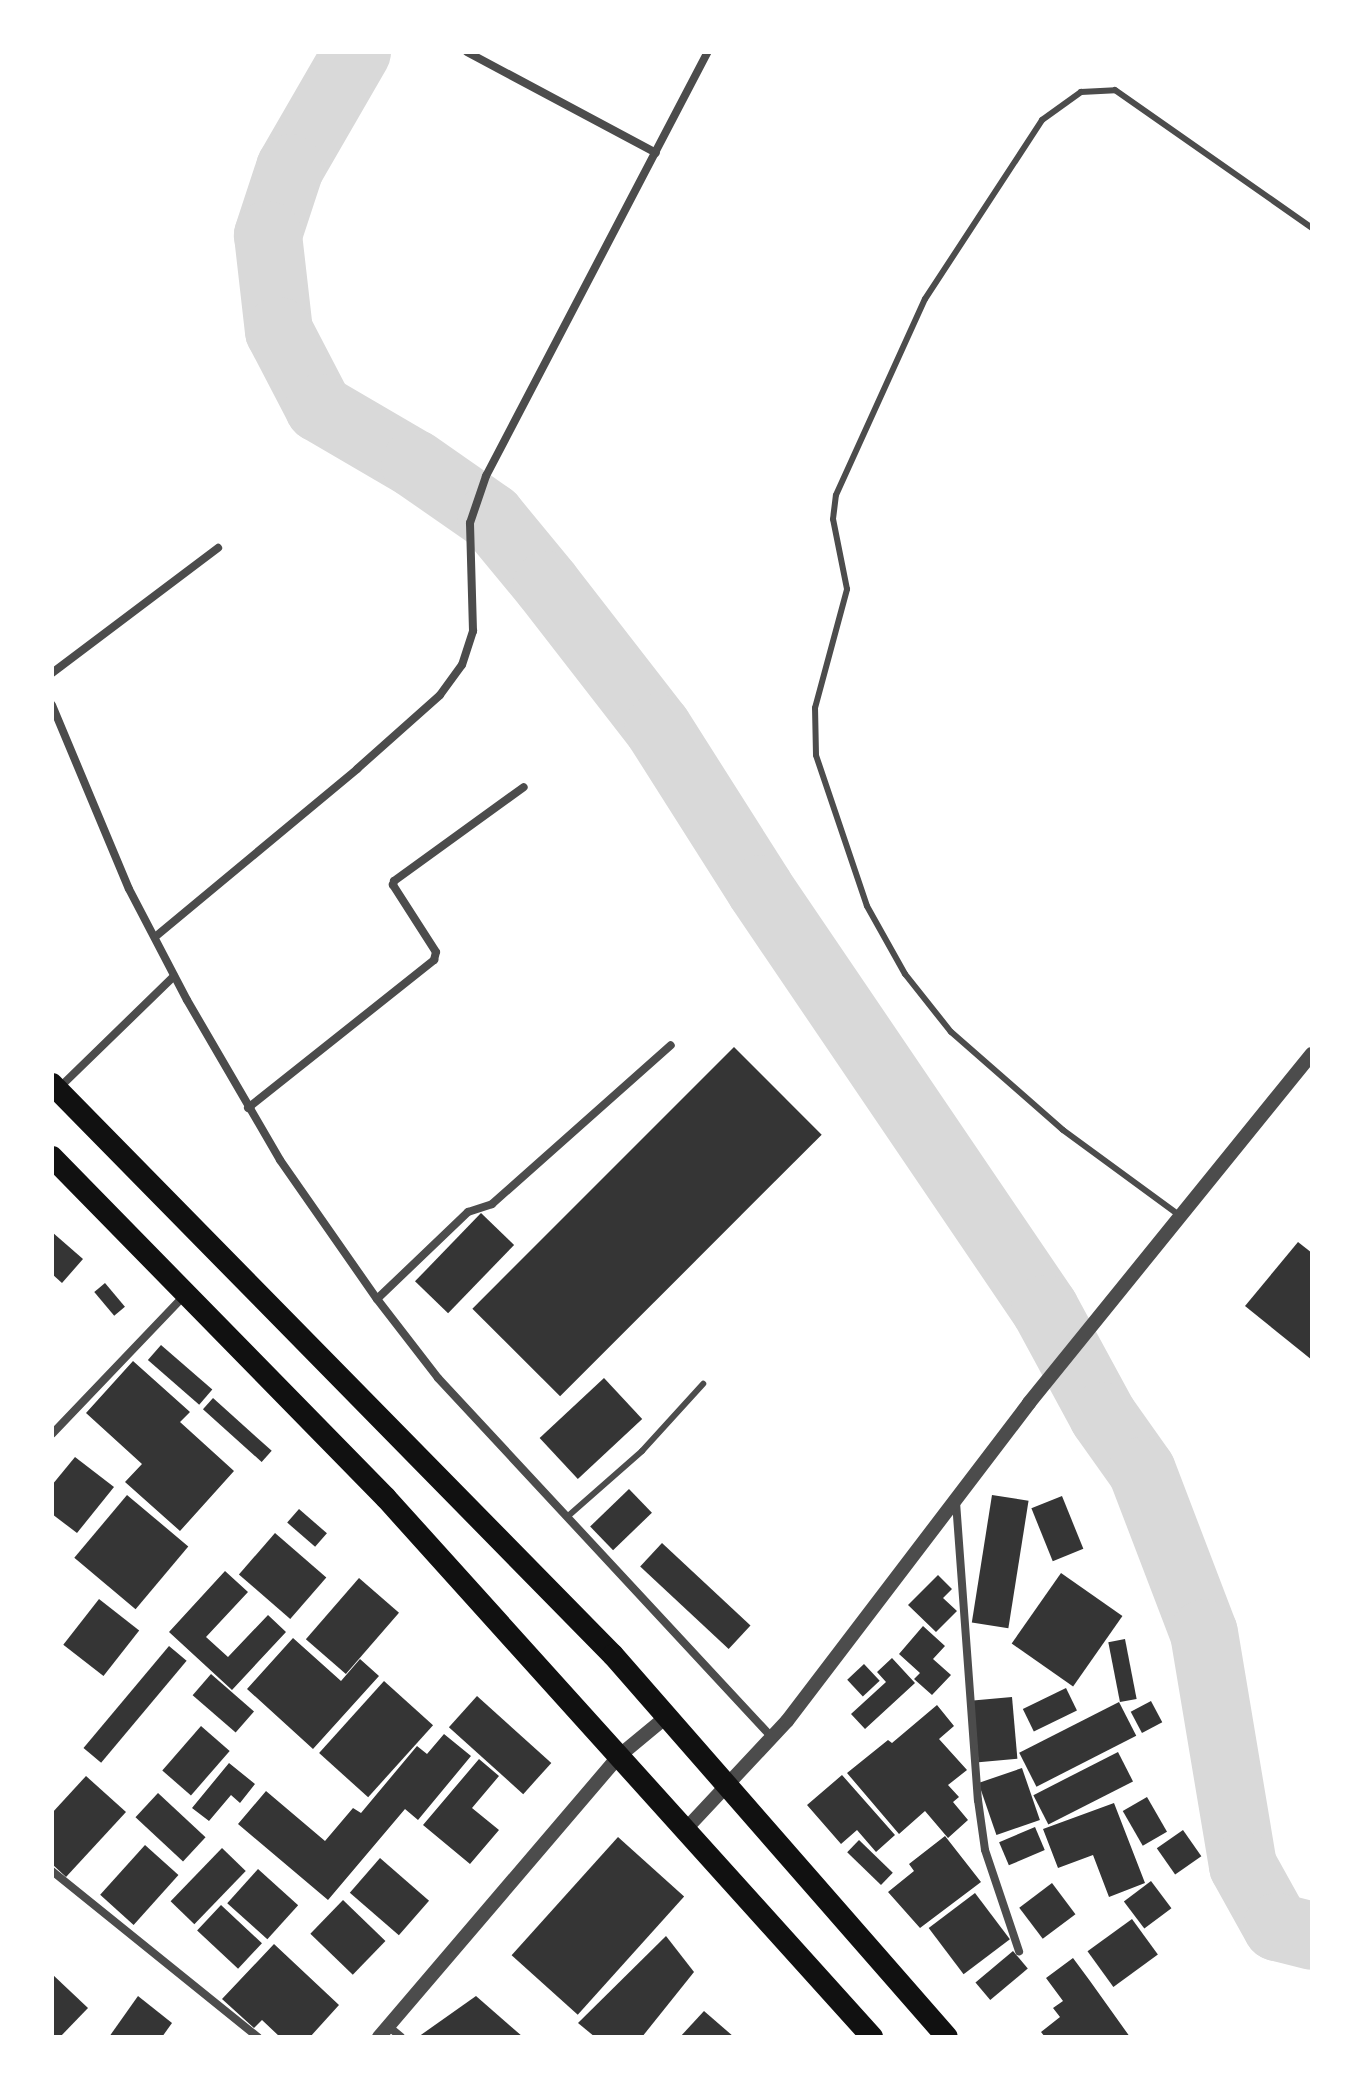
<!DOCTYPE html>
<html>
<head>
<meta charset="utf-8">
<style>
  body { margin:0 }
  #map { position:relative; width:1364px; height:2089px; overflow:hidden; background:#fff; font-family:"PT Sans Narrow",sans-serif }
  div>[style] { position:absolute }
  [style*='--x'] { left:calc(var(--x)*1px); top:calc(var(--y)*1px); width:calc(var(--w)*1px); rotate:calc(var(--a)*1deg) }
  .river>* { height:68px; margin:-34px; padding:0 34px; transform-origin:34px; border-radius:34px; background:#d9d9d9 }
  .building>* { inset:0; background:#353535; transform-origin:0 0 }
  .service>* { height:6px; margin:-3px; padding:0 3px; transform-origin:3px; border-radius:3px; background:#4c4c4c }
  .minor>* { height:8px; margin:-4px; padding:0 4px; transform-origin:4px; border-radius:4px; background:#4c4c4c }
  .tertiary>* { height:14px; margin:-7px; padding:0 7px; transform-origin:7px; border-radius:7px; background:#4c4c4c }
  .trunk>* { height:22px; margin:-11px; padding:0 11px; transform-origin:11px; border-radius:11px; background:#111 }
  span { translate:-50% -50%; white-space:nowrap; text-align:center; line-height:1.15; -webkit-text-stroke:6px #fff; paint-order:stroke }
  .frame { position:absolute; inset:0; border:54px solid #fff; pointer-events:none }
</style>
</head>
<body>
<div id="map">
  <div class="river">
    <div style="--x:357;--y:52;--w:134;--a:120"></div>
    <div style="--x:290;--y:168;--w:71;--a:108.2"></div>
    <div style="--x:268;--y:235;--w:97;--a:83.5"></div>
    <div style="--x:279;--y:331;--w:87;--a:62.5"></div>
    <div style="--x:319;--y:408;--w:111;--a:30.3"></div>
    <div style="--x:415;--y:464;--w:93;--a:34.9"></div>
    <div style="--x:491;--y:517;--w:88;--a:50.5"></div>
    <div style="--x:547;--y:585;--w:181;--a:52.2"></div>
    <div style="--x:658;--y:728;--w:191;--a:57.6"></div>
    <div style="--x:760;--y:889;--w:508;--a:55.84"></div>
    <div style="--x:1045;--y:1309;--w:122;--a:61.5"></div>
    <div style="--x:1103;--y:1416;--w:67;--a:54.7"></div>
    <div style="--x:1142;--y:1471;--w:173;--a:69.1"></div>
    <div style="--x:1204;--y:1633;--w:236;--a:80.5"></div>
    <div style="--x:1243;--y:1866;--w:70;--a:60.9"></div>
    <div style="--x:1277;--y:1927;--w:36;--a:14"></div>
  </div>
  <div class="building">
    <div style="left:734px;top:1047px;width:124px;height:370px;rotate:45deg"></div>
    <div style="left:481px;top:1213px;width:46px;height:95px;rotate:44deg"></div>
    <div style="clip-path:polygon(52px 1232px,83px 1259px,62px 1283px,52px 1274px)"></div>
    <div style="clip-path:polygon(1298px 1242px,1312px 1253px,1312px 1360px,1245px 1306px)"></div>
    <div style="left:105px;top:1283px;width:31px;height:14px;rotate:50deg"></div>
    <div style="left:161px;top:1345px;width:68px;height:20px;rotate:41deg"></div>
    <div style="clip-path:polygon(133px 1361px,190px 1412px,180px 1422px,234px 1471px,180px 1531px,125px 1482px,142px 1464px,86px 1413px)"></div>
    <div style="left:604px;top:1378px;width:56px;height:88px;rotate:47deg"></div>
    <div style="left:213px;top:1398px;width:79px;height:15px;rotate:42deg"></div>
    <div style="clip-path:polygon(75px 1457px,114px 1487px,77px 1533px,52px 1514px,52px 1485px)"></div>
    <div style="left:629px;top:1489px;width:33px;height:54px;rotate:46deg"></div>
    <div style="left:127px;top:1495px;width:80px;height:82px;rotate:40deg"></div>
    <div style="left:992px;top:1495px;width:37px;height:129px;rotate:9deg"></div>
    <div style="left:1062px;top:1496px;width:57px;height:33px;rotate:68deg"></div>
    <div style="left:299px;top:1509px;width:37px;height:18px;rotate:41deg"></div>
    <div style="left:275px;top:1533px;width:68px;height:55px;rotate:41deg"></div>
    <div style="left:662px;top:1543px;width:121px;height:32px;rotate:43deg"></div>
    <div style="clip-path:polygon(225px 1571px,248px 1592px,206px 1637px,228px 1657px,268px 1615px,286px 1632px,232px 1690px,169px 1632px)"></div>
    <div style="left:1061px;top:1573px;width:75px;height:86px;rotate:35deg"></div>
    <div style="clip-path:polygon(938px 1575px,952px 1589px,943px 1598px,957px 1611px,936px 1632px,908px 1605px)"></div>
    <div style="left:359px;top:1578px;width:53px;height:81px;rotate:41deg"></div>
    <div style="left:99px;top:1599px;width:51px;height:58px;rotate:38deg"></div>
    <div style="clip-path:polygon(923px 1626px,945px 1646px,933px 1659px,951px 1675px,932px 1695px,914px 1679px,920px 1673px,899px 1654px)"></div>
    <div style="clip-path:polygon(293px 1638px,341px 1681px,360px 1659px,379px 1676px,313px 1749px,247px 1689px)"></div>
    <div style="left:1125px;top:1639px;width:61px;height:17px;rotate:79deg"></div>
    <div style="left:169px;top:1646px;width:23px;height:133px;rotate:40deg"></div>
    <div style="clip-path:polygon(892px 1658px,915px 1683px,865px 1729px,851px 1714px,886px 1682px,877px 1672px)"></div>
    <div style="left:864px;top:1664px;width:23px;height:23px;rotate:47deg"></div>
    <div style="left:211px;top:1674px;width:57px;height:28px;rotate:41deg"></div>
    <div style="left:384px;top:1681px;width:66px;height:97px;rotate:42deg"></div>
    <div style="left:1066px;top:1688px;width:25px;height:48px;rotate:64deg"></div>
    <div style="left:477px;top:1696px;width:100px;height:42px;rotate:42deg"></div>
    <div style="left:1012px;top:1697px;width:62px;height:39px;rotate:85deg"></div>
    <div style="left:1151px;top:1701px;width:24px;height:23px;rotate:62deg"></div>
    <div style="left:1119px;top:1702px;width:38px;height:112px;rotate:63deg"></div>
    <div style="clip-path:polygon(937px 1705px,954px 1726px,939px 1739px,967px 1770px,948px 1785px,959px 1797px,953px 1802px,968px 1820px,948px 1838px,925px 1811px,899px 1834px,847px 1773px,888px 1740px,892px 1743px)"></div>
    <div style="left:201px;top:1726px;width:38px;height:59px;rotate:41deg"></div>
    <div style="clip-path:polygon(444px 1734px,471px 1756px,418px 1820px,405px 1809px,328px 1900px,238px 1824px,266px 1791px,325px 1841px,353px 1808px,361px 1813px,417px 1746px,427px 1754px)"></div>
    <div style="left:1118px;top:1752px;width:33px;height:95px;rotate:63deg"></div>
    <div style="clip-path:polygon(479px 1759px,499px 1776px,472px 1808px,499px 1830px,470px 1864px,423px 1825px)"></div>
    <div style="clip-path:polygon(229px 1763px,255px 1784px,240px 1803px,231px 1795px,209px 1821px,192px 1808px)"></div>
    <div style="left:1022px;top:1768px;width:55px;height:46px;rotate:71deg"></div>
    <div style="clip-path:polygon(842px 1775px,895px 1835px,876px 1852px,857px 1830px,841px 1844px,807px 1805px)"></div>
    <div style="clip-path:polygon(86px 1776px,126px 1812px,66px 1877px,52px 1864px,52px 1813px)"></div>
    <div style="left:158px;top:1793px;width:65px;height:33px;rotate:43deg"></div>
    <div style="left:1147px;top:1797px;width:40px;height:28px;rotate:60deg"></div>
    <div style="clip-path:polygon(1114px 1803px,1145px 1883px,1109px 1897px,1093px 1855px,1058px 1868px,1043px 1829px)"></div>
    <div style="left:1035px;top:1827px;width:25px;height:39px;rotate:67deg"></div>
    <div style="left:1183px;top:1830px;width:32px;height:32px;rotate:55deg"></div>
    <div style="clip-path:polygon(945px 1836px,981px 1882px,920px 1928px,888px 1892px,914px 1871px,909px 1864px)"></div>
    <div style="left:618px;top:1837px;width:89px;height:159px;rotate:42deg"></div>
    <div style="left:859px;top:1840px;width:47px;height:17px;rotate:44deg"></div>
    <div style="left:145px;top:1845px;width:45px;height:67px;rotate:42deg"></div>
    <div style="left:222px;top:1848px;width:33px;height:74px;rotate:44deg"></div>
    <div style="left:380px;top:1858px;width:65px;height:46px;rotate:41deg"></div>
    <div style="left:258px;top:1869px;width:54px;height:46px;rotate:42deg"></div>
    <div style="left:1151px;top:1881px;width:34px;height:34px;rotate:53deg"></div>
    <div style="left:1052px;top:1883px;width:39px;height:41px;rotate:53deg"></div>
    <div style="left:975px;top:1893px;width:58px;height:58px;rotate:53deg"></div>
    <div style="left:343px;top:1900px;width:59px;height:47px;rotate:44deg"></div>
    <div style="left:221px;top:1905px;width:56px;height:35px;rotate:43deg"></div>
    <div style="left:1132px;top:1919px;width:44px;height:55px;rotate:54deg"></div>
    <div style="clip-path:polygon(666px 1936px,694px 1972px,642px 2037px,595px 2037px,578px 2023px)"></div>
    <div style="clip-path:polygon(274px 1944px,339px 2005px,310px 2037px,280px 2037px,262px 2020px,254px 2028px,222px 1999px)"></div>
    <div style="left:1013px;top:1951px;width:23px;height:49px;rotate:50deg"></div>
    <div style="clip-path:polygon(1073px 1958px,1090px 1981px,1130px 2037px,1045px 2037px,1041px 2032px,1060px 2017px,1053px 2008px,1063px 2001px,1046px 1978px)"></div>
    <div style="clip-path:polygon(52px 1974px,88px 2008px,60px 2037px,52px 2037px)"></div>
    <div style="clip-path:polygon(138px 1996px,172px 2023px,162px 2037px,109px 2037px)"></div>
    <div style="clip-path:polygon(476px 1996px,523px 2037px,418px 2037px)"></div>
    <div style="clip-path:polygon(704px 2011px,734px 2037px,680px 2037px)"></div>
  </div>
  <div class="service">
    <div style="--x:1179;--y:1215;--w:144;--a:-143.8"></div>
    <div style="--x:1063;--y:1130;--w:149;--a:-138.8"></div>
    <div style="--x:951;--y:1032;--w:74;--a:-128.4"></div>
    <div style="--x:905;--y:974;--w:78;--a:-119.2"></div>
    <div style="--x:867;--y:906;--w:159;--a:-108.7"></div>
    <div style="--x:816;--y:755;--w:47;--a:-91.2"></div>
    <div style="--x:815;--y:708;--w:123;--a:-74.9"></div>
    <div style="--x:847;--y:589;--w:71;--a:-101.3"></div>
    <div style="--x:833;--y:519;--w:24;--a:-83"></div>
    <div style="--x:836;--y:495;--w:215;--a:-65.6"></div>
    <div style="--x:925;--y:299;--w:214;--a:-56.8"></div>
    <div style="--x:1042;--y:120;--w:48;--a:-35.7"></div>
    <div style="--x:1081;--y:92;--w:34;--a:-3"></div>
    <div style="--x:1115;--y:90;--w:241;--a:35"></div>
    <div style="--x:567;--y:1517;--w:100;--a:-41.3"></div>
    <div style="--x:642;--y:1451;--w:91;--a:-47.7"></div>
  </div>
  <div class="minor">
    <div style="--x:467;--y:52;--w:214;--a:28.1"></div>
    <div style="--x:52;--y:673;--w:208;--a:-37"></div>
    <div style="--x:52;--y:705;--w:199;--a:67.3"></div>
    <div style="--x:129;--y:889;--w:125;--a:62.4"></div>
    <div style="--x:187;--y:1000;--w:185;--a:59.8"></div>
    <div style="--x:280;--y:1160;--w:169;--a:55.1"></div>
    <div style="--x:377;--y:1299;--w:100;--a:52.3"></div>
    <div style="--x:438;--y:1378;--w:491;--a:47.1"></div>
    <div style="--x:155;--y:937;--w:263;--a:-39.7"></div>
    <div style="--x:357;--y:769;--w:111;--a:-41.7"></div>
    <div style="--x:440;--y:695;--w:37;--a:-54"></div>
    <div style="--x:462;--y:665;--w:36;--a:-72"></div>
    <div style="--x:473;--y:631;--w:108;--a:-91.6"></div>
    <div style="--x:470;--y:523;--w:50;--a:-71.2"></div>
    <div style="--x:486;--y:476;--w:479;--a:-62.4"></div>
    <div style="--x:60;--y:1087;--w:159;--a:-44.2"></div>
    <div style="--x:248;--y:1108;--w:238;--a:-38.5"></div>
    <div style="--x:434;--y:960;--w:8;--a:-76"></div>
    <div style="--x:436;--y:952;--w:80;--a:-122.7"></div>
    <div style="--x:393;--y:885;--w:4;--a:-76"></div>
    <div style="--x:394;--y:881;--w:160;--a:-35.9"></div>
    <div style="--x:377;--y:1299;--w:126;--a:-43.7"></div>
    <div style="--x:468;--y:1212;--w:25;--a:-18"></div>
    <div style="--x:492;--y:1204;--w:239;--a:-41.6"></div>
    <div style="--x:52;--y:1434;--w:194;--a:-46.3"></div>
    <div style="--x:956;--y:1502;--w:299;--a:85.8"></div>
    <div style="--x:978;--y:1800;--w:50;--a:82"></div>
    <div style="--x:985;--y:1850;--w:107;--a:71.4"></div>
    <div style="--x:52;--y:1871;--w:265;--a:38.9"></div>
    <div style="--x:388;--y:2026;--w:17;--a:40"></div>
  </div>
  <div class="tertiary">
    <div style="--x:684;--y:1831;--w:151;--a:-46.9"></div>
    <div style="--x:787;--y:1721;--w:400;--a:-52.7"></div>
    <div style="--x:1029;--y:1403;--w:449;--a:-51"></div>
    <div style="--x:379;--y:2037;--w:370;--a:-49.5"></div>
    <div style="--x:619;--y:1756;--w:61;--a:-39.7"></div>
  </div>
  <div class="trunk">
    <div style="--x:52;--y:1084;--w:800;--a:45.51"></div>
    <div style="--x:613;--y:1655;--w:507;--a:48.84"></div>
    <div style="--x:52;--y:1157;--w:477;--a:45.6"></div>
    <div style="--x:386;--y:1498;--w:726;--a:47.96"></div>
  </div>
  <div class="frame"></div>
</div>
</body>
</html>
